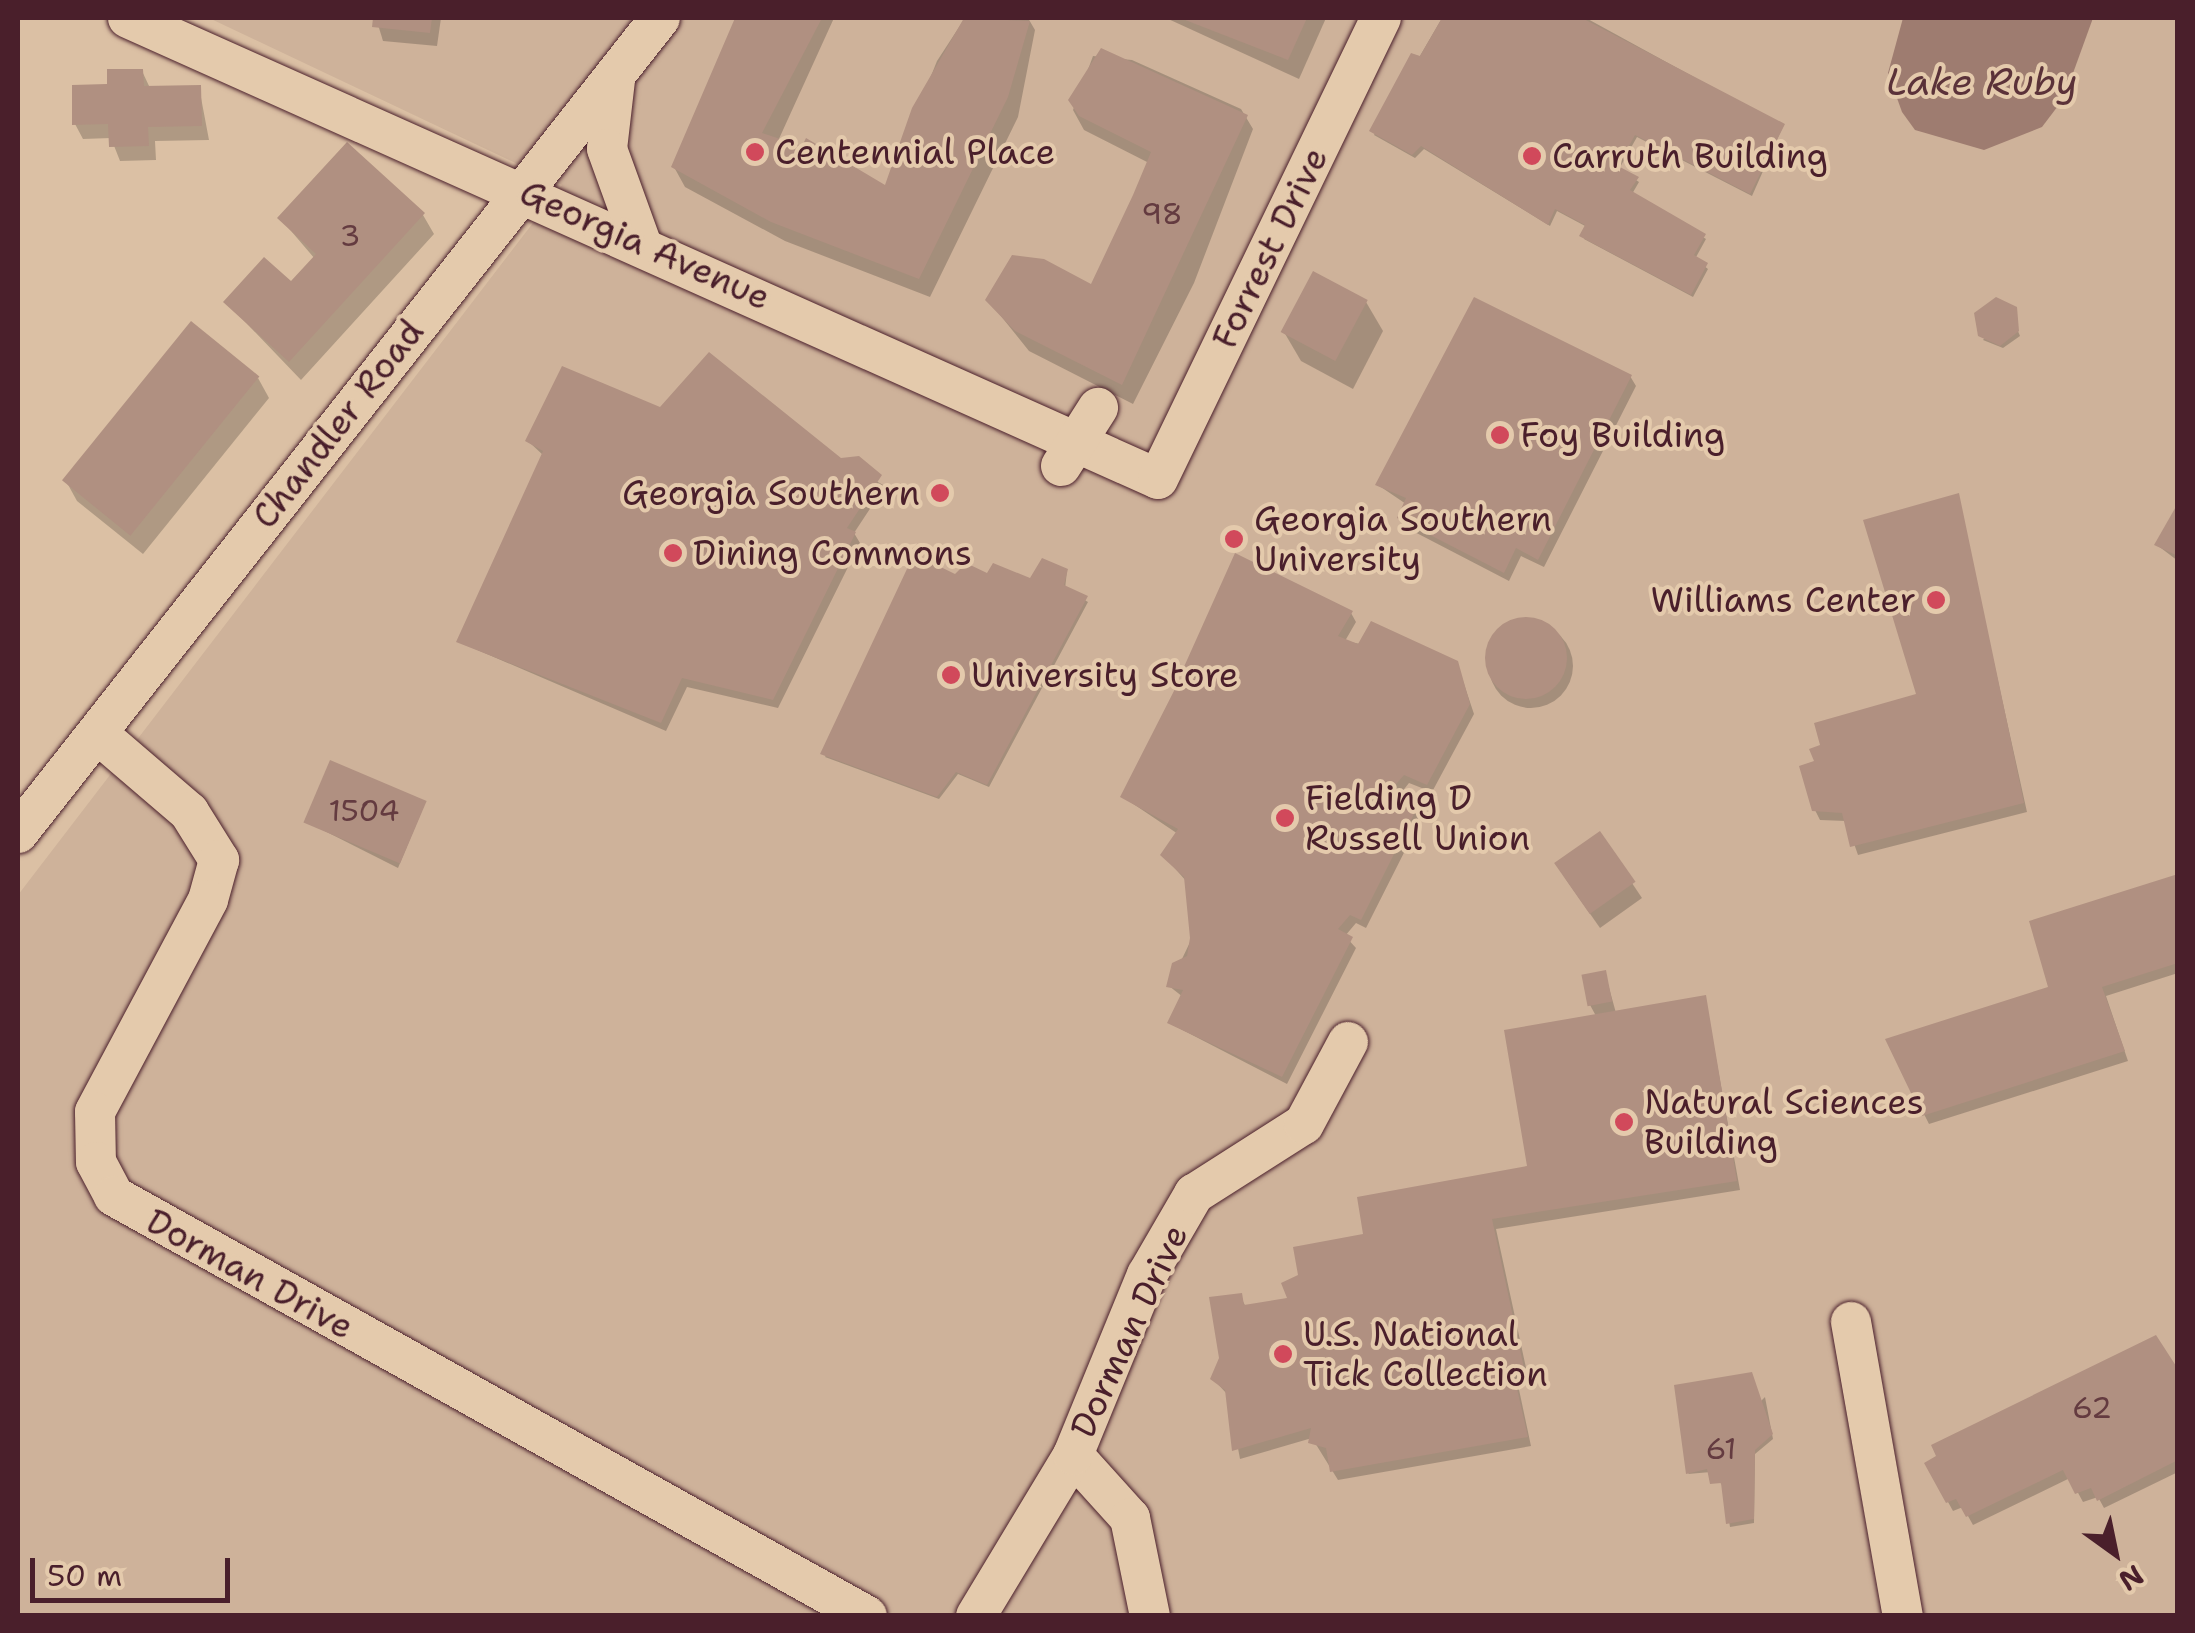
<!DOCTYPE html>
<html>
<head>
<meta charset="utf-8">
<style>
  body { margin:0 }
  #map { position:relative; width:2195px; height:1633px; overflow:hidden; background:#dbc0a4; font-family:"Shantell Sans",sans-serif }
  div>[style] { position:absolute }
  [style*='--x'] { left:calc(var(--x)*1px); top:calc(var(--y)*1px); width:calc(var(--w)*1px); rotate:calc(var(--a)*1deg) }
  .built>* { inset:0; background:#ceb29a }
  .water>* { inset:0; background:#9e7c70 }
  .shadow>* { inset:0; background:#0003 }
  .round { border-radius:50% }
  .building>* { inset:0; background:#b09081; transform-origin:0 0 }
  .roads { filter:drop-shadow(0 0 2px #4a1f2b) drop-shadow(0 0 2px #4a1f2b) }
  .minor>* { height:40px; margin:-20px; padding:0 20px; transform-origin:20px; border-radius:20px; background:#e4caac }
  .dots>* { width:28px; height:28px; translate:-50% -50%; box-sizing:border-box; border:5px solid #e4caac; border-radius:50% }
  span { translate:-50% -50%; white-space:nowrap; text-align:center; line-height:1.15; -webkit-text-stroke:8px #e4caac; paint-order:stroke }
  .number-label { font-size:30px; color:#643b40 }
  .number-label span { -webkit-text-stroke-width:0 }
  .poi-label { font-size:35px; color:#4a1f2b }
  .left { translate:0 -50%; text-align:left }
  .right { translate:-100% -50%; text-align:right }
  .street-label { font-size:35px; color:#4a1f2b }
  .water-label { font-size:38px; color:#5b3239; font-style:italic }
  .frame { position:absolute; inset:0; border:20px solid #4a1f2b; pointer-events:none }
  .north { position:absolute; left:2065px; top:1503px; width:100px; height:100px; -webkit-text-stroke:8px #e4caac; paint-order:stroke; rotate:147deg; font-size:28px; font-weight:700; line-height:40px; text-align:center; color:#4a1f2b }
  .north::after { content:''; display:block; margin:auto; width:35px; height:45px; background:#4a1f2b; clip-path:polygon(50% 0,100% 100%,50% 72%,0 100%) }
  .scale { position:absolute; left:30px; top:1558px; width:200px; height:45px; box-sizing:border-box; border:5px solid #4a1f2b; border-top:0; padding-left:12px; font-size:30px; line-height:35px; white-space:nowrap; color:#4a1f2b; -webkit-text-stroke:8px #e4caac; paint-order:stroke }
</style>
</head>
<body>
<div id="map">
  <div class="built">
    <div style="clip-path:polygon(209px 18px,2177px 18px,2177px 1615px,18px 1615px,18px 895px,562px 185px)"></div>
  </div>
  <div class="water">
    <div style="clip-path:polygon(1903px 18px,2093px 18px,2064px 98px,2042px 127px,1984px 150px,1915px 130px,1902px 112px,1888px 73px)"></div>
  </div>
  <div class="shadow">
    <div style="clip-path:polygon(376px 18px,441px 18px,437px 46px,383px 41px)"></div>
    <div style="clip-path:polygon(743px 18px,834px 18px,778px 141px,886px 188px,937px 61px,965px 18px,1028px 18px,1035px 30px,1018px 117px,930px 297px,785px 241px,685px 187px,674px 167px)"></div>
    <div style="clip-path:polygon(1166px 18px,1326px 18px,1299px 79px)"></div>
    <div style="clip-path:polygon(1442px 18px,1586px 18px,1783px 126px,1752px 196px,1637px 137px,1619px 169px,1639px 182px,1632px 194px,1706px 239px,1695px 259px,1708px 269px,1693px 297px,1584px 239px,1587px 227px,1557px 211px,1550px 226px,1424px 149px,1415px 158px,1374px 135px)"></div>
    <div style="clip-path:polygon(1093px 56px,1132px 60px,1241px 109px,1253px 129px,1194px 283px,1133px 404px,1029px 351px,988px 300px,1092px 288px,1149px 163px,1084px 130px,1073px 110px)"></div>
    <div style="clip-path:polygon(142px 71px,150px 88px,199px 87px,209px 140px,155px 141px,156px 160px,120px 161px,111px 138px,83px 139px,75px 124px,110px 87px)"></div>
    <div style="clip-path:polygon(423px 215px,434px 234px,301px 380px,226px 302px,291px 285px,315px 259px,280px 218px)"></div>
    <div style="clip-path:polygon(1366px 302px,1383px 331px,1353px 389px,1301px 361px,1284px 332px)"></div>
    <div style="clip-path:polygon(2009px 309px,2020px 336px,2003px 348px,1983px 340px)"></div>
    <div style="clip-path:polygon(1630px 376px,1636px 386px,1544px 567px,1521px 556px,1509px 581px,1405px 527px,1406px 504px,1378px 485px)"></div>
    <div style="clip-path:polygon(258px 378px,269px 398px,143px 554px,77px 501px,66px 481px)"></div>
    <div style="clip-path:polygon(661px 410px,840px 461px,885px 486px,854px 533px,860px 543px,778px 708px,687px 687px,666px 731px,459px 642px,544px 456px,528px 441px)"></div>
    <div style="clip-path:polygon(1957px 496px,2027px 812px,1858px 855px,1846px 821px,1820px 820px,1815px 810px,1817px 762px,1919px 696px)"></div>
    <div style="clip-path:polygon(2178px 508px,2178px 561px,2157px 545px)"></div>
    <div style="clip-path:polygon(1067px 571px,1065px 589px,1088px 602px,989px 787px,958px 774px,939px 799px,825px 757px,956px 577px,1031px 581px)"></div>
    <div style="clip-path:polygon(1351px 613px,1356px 622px,1345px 641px,1457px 663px,1474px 714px,1432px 792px,1409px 783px,1397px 798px,1422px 817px,1366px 928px,1356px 923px,1345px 936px,1356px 948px,1287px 1084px,1169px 1023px,1183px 997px,1169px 986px,1192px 938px,1187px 882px,1163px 855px,1178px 834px,1123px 797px,1196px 680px,1186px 669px)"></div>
    <div class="round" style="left:1489px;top:624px;width:84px;height:84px"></div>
    <div style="clip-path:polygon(425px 803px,398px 868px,305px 821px)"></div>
    <div style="clip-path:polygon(1599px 834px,1642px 898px,1600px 928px,1565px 878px)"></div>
    <div style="clip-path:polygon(2178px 877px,2178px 973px,2106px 996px,2128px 1061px,1929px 1124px,1924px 1114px)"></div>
    <div style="clip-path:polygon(1605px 973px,1616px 1013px,1705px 998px,1740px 1190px,1496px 1229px,1528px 1377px,1517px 1380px,1531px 1446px,1338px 1480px,1312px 1438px,1240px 1459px,1228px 1395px,1213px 1379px,1240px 1296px,1246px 1307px,1291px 1299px,1366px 1236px,1530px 1168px,1596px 1016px,1590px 1005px)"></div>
    <div style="clip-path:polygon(2178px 1372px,2178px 1472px,2104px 1508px,2098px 1497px,2083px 1502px,2070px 1478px,1973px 1525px,1963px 1507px,1953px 1511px,1927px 1464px)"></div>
    <div style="clip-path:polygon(1765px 1397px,1773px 1439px,1755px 1454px,1754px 1523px,1730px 1527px,1723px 1486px,1711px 1472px,1688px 1474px)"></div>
  </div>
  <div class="building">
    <div style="clip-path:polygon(373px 18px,432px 18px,430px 33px,372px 27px)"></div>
    <div style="clip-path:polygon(735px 18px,822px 18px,762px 133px,802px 146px,806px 138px,885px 185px,912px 108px,964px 18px,1030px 21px,1008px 97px,919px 279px,771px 222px,671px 167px)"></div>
    <div style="clip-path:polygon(1180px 18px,1307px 18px,1288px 60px)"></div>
    <div style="clip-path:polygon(1442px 18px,1582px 18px,1785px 124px,1750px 194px,1635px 135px,1618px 166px,1639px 177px,1630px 190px,1706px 234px,1694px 255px,1708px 263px,1691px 295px,1579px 236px,1585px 225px,1555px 209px,1548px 225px,1421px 146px,1412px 155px,1369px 131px,1411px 53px,1420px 56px)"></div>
    <div style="clip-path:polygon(1101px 48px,1248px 115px,1122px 385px,1015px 331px,985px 300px,1012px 255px,1044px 259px,1091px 284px,1133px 195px,1151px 152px,1079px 116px,1068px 100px)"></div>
    <div style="clip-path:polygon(107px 69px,143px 69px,144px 86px,201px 85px,202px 126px,148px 127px,149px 146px,109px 147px,108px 124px,72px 125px,72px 85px,107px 84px)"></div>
    <div style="clip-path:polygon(347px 142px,425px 213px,289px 362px,223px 302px,264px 257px,291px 281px,316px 254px,277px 218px)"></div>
    <div style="left:1313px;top:271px;width:62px;height:69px;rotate:28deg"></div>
    <div style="clip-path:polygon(1474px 297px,1632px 375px,1538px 560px,1516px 548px,1504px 573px,1397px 518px,1406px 498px,1375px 485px)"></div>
    <div style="clip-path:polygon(1996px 297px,2017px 307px,2019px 331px,2000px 346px,1978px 336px,1974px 313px)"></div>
    <div style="left:191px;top:321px;width:88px;height:205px;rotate:39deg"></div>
    <div style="clip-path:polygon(709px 352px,841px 458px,859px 456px,882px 475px,847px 528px,856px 532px,773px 700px,682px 678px,661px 723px,456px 642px,543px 451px,525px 441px,562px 366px,660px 407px)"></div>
    <div style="clip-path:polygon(1959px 493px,2024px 803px,1850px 847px,1842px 813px,1812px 811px,1799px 766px,1814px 761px,1809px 749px,1820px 745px,1814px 723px,1916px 694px,1863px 520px)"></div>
    <div style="clip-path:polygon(2178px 503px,2178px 556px,2154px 545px)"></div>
    <div style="clip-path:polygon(1235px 553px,1353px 611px,1338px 636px,1358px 644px,1371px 621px,1458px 661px,1470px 704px,1427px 785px,1404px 775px,1390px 791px,1418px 806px,1361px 920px,1350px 915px,1338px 929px,1353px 937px,1282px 1077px,1167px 1023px,1183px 990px,1166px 987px,1172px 963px,1187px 956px,1190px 938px,1184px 877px,1160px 855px,1178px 829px,1120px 797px,1177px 685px,1198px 677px,1183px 669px)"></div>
    <div style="clip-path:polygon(914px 554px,955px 574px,966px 563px,987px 573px,993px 563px,1030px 578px,1042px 558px,1068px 569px,1064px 585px,1088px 596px,987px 785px,956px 772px,937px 797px,820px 754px)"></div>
    <div class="round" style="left:1485px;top:617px;width:82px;height:82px"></div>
    <div style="left:330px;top:760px;width:105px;height:68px;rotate:23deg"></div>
    <div style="left:1600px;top:831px;width:62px;height:56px;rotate:55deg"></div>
    <div style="clip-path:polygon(2178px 874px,2178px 963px,2102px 987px,2125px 1051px,1922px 1116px,1885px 1039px,2048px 987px,2029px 921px)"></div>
    <div style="left:1606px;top:970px;width:32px;height:25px;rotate:79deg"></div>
    <div style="clip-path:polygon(1706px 995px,1737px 1181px,1492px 1219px,1524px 1368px,1513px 1371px,1528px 1437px,1330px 1472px,1326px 1448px,1308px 1443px,1311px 1428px,1232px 1451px,1225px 1390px,1210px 1379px,1219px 1358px,1209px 1297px,1242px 1293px,1244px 1305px,1287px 1298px,1281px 1283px,1298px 1275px,1293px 1247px,1363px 1234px,1357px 1197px,1527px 1166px,1504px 1030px)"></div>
    <div style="clip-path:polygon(2156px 1335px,2178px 1369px,2178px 1460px,2097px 1501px,2091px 1488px,2075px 1494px,2063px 1470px,1966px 1517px,1956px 1499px,1946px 1503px,1924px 1463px,1936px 1456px,1931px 1445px)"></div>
    <div style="clip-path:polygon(1752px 1372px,1773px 1434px,1755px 1450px,1754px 1519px,1726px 1524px,1721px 1483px,1710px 1484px,1707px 1469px,1686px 1474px,1674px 1385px)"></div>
  </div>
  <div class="roads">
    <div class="minor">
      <div style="--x:128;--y:18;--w:1128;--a:24.11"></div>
      <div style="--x:1158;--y:479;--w:512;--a:-64.19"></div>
      <div style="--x:615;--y:80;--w:69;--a:96.6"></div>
      <div style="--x:607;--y:149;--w:100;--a:70.1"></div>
      <div style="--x:1061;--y:466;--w:69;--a:-57.5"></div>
      <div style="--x:98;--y:734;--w:120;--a:40.6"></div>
      <div style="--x:189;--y:812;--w:57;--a:58"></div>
      <div style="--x:219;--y:860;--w:41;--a:105.4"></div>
      <div style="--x:208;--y:900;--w:240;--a:118.1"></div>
      <div style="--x:95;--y:1112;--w:50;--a:88.9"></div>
      <div style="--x:96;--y:1162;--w:38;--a:62"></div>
      <div style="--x:114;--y:1196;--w:862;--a:29.15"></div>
      <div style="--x:18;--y:833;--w:1037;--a:-51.77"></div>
      <div style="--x:1851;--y:1322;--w:299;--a:80"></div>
      <div style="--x:1073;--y:1455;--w:85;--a:47.9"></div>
      <div style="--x:1130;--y:1518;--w:100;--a:78.5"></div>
      <div style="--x:976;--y:1616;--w:188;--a:-58.9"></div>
      <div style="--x:1073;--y:1455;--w:195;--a:-67.7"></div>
      <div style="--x:1147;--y:1275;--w:94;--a:-59.9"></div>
      <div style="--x:1194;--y:1194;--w:130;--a:-32.5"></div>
      <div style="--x:1304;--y:1124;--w:93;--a:-61.8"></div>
    </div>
  </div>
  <div class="dots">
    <div style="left:755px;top:152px;background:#d1495b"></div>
    <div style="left:1532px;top:156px;background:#d1495b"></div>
    <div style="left:1500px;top:435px;background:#d1495b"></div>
    <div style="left:940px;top:493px;background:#d1495b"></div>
    <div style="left:1234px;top:539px;background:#d1495b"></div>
    <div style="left:673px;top:553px;background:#d1495b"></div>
    <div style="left:1936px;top:600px;background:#d1495b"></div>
    <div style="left:951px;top:675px;background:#d1495b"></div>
    <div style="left:1285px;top:818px;background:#d1495b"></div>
    <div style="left:1624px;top:1122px;background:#d1495b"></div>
    <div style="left:1283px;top:1354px;background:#d1495b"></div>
  </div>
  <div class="number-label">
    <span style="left:1162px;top:214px">98</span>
    <span style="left:350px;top:236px">3</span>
    <span style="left:364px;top:811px">1504</span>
    <span style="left:2092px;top:1408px">62</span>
    <span style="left:1721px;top:1449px">61</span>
  </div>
  <div class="poi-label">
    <span class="left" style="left:775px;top:152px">Centennial Place</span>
    <span class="left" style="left:1552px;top:156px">Carruth Building</span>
    <span class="left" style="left:1520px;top:435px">Foy Building</span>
    <span class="right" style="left:920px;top:493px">Georgia Southern</span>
    <span class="left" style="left:1254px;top:539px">Georgia Southern<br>University</span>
    <span class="left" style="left:693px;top:553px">Dining Commons</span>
    <span class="right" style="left:1916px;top:600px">Williams Center</span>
    <span class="left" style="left:971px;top:675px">University Store</span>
    <span class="left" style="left:1305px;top:818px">Fielding D<br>Russell Union</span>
    <span class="left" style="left:1644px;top:1122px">Natural Sciences<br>Building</span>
    <span class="left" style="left:1303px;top:1354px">U.S. National<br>Tick Collection</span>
  </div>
  <div class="street-label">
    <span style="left:645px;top:245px;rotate:24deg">Georgia Avenue</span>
    <span style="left:1270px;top:248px;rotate:-64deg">Forrest Drive</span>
    <span style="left:338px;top:424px;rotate:-52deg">Chandler Road</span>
    <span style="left:250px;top:1274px;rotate:29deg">Dorman Drive</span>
    <span style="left:1129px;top:1331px;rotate:-65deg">Dorman Drive</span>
  </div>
  <div class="water-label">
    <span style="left:1982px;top:82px">Lake Ruby</span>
  </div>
  <div class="frame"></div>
  <div class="north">N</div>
  <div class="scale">50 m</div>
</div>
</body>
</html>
